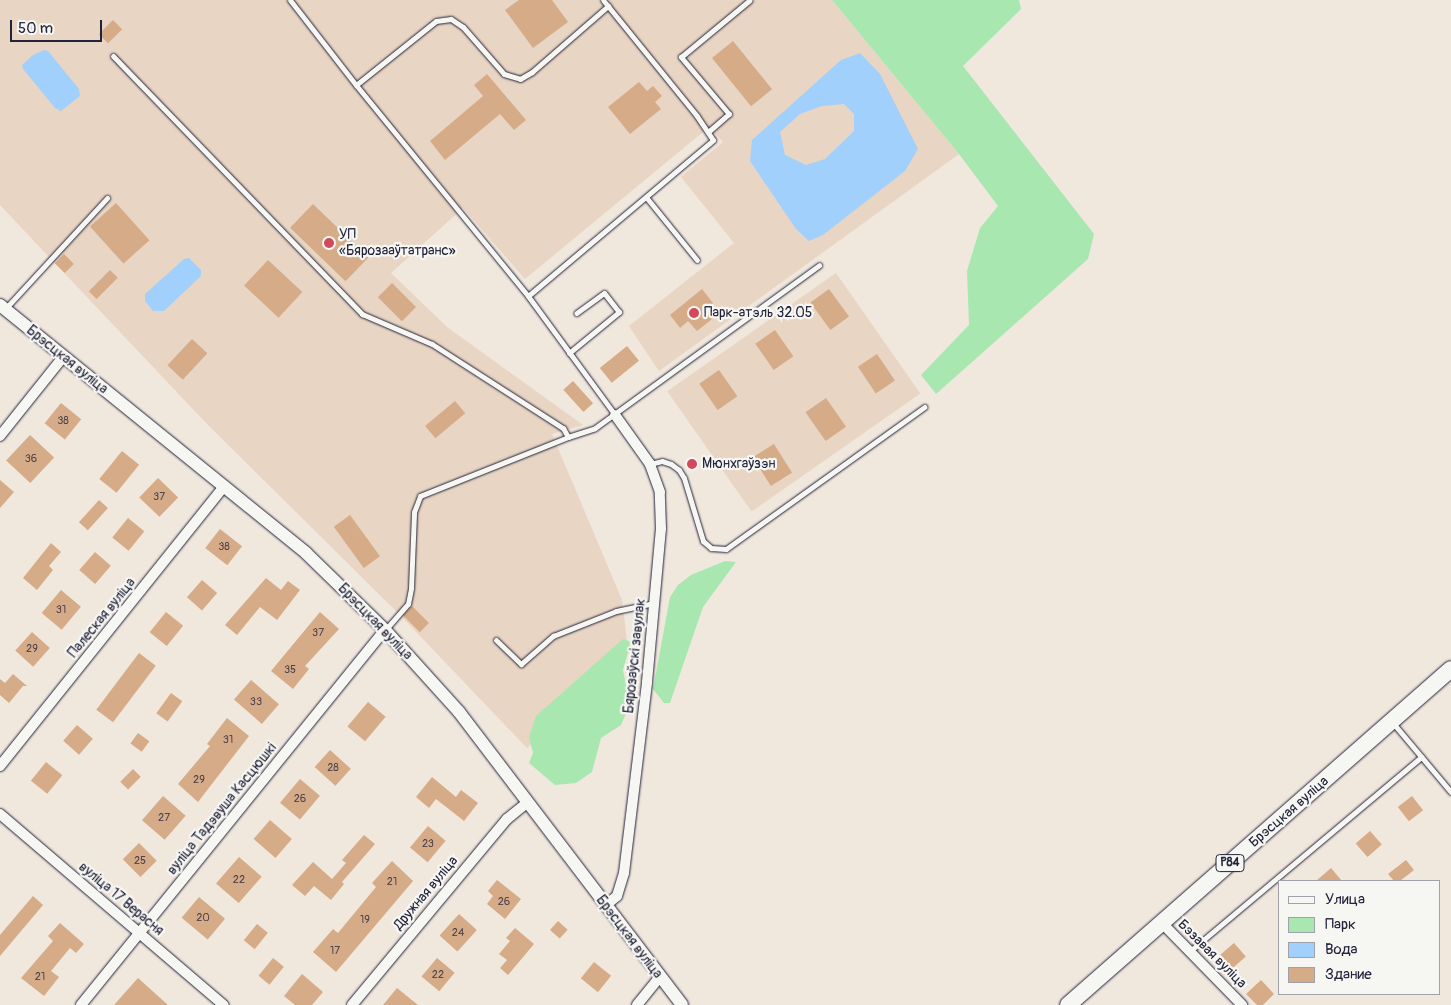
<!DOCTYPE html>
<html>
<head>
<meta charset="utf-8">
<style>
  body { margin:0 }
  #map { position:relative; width:1451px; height:1005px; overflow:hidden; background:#f0e7dd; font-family:Pangolin,sans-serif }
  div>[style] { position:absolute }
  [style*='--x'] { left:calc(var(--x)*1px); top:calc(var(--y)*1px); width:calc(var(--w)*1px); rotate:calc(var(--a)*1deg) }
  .built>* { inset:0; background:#e8d5c3; transform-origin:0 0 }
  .green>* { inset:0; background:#a8e8b0 }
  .water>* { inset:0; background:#a2d0fd }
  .building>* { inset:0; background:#d6ab87; transform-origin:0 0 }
  .roads { filter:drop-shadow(0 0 1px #22223b) drop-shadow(0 0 1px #22223b) }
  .service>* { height:5px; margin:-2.5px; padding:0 2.5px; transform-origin:2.5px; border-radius:2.5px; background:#f6f6f2 }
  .minor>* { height:10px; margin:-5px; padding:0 5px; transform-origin:5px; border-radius:5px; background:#f6f6f2 }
  .tertiary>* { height:12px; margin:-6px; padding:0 6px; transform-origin:6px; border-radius:6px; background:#f6f6f2 }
  .primary>* { height:16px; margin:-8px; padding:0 8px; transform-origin:8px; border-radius:8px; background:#f6f6f2 }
  .dots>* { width:14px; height:14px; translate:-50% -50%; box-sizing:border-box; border:2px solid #f6f6f2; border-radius:50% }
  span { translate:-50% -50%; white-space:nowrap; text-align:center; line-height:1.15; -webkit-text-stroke:4.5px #f6f6f2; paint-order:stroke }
  .number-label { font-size:11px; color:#4f444e }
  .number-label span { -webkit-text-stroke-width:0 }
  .shield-label span { padding:1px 4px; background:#f6f6f2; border:1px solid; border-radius:4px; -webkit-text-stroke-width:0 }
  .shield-label { font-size:12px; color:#22223b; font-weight:700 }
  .poi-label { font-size:14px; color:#22223b }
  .left { translate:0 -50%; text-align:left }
  .street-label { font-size:14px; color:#22223b }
  .legend { position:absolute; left:1278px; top:880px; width:162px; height:115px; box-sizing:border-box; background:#f6f6f2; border:1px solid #a1a1a9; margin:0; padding:6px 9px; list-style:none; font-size:15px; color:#22223b }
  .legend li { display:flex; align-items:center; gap:10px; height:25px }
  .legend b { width:25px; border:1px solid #a1a1a9 }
  .scale { position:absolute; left:10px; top:20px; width:92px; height:22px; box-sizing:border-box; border:2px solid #22223b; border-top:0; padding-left:6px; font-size:15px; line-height:18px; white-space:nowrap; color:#22223b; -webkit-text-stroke:4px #f6f6f2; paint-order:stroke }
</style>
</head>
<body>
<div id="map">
  <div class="built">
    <div style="clip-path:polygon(0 0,832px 0,959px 154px,659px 371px,629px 326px,734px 243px,681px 177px,723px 142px,709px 127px,525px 279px,463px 208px,391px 273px,447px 327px,583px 425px,552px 434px,622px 600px,628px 649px,571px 708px,527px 748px,399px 614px,206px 423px,0 205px)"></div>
    <div style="left:836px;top:273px;width:147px;height:206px;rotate:55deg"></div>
  </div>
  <div class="green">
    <div style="clip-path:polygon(832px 0,1019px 0,1021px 9px,963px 66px,1094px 234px,1088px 259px,936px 394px,921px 375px,969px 325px,967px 271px,980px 228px,998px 206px,959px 154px)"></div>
    <div style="clip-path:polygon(725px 561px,736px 562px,703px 607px,670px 703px,664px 703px,653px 689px,670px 597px,678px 585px,691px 575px)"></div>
    <div style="clip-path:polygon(623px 639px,631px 642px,623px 670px,630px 704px,621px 725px,601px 738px,592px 772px,576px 783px,555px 785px,529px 763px,533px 753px,529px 737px,536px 716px)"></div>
  </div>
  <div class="water">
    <div style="clip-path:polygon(44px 50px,48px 51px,79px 89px,80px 96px,61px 111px,55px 108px,23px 69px,22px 65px,33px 55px)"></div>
    <div style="clip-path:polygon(evenodd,860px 53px,880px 74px,918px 149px,905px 171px,823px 235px,809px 241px,796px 229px,750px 161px,752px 140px,841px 60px,860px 53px,844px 104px,854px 114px,854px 131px,825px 159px,806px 165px,785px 155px,780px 132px,800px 114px,822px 106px,844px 104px)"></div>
    <div style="clip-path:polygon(189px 258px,201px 270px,201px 276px,164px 311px,153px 311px,145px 301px,145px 294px,184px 259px)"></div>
  </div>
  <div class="building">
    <div style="clip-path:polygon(519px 0,552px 0,568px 22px,533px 48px,505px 10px)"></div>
    <div style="left:113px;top:20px;width:13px;height:20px;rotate:45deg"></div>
    <div style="left:733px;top:41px;width:62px;height:27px;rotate:51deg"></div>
    <div style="clip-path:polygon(487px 74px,526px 120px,514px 130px,500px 114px,445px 160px,430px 141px,483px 96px,474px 85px)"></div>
    <div style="clip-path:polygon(639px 82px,647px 91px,653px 86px,662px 96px,655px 102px,661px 109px,630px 134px,608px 107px)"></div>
    <div style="left:116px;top:203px;width:50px;height:35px;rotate:48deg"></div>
    <div style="left:313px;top:204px;width:77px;height:33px;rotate:44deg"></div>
    <div style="left:64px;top:254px;width:14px;height:13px;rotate:45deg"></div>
    <div style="left:268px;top:260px;width:47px;height:35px;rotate:43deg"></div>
    <div style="left:110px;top:270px;width:11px;height:30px;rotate:45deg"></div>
    <div style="left:392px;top:283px;width:34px;height:20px;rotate:45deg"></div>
    <div style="clip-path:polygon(702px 289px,713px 303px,705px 311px,712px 319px,697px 331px,688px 321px,680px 328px,670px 315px)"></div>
    <div style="left:829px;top:289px;width:34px;height:23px;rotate:54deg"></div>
    <div style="left:775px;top:330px;width:32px;height:24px;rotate:55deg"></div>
    <div style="left:192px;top:339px;width:21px;height:36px;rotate:43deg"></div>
    <div style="left:627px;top:346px;width:19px;height:35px;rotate:51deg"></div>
    <div style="left:877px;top:354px;width:32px;height:23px;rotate:56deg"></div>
    <div style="left:719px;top:370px;width:32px;height:24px;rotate:55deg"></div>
    <div style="left:573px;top:381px;width:30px;height:13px;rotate:48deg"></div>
    <div style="left:826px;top:398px;width:35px;height:25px;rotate:55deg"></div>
    <div style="left:455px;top:401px;width:16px;height:39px;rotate:50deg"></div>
    <div style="left:61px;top:403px;width:26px;height:26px;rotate:39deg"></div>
    <div style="left:30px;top:435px;width:33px;height:35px;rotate:43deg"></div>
    <div style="left:774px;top:444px;width:34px;height:25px;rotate:58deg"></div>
    <div style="left:122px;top:451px;width:22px;height:36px;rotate:39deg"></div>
    <div style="left:158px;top:478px;width:28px;height:27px;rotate:44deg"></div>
    <div style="clip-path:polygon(0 480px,14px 492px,0 508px)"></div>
    <div style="left:99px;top:500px;width:12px;height:30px;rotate:42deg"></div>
    <div style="left:350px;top:515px;width:51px;height:20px;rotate:54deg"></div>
    <div style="left:128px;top:518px;width:21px;height:25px;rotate:39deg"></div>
    <div style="left:220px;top:529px;width:28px;height:24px;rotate:38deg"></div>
    <div style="clip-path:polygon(51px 543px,61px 552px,49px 566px,53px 570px,37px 590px,23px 578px)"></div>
    <div style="left:95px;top:552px;width:21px;height:24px;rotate:41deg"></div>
    <div style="clip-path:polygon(266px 578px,281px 590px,288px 581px,300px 590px,277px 620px,260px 607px,237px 635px,225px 625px)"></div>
    <div style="left:202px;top:580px;width:20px;height:23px;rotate:41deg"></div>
    <div style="left:61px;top:590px;width:26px;height:30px;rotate:40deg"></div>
    <div style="left:412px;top:606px;width:24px;height:13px;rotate:45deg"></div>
    <div style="left:166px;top:612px;width:22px;height:26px;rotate:39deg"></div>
    <div style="clip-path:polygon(320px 612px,339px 629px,305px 666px,309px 669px,293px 689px,271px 671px)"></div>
    <div style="left:32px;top:632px;width:24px;height:25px;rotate:42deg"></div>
    <div style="left:139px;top:653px;width:21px;height:71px;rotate:37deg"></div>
    <div style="clip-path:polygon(13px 674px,27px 686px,23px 686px,9px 703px,0 695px,0 679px,5px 683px)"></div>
    <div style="left:251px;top:680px;width:37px;height:26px;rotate:41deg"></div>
    <div style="left:171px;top:693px;width:14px;height:25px;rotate:36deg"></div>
    <div style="left:368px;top:702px;width:23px;height:32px;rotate:40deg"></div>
    <div style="clip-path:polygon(227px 718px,249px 736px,198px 802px,178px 784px,210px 746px,207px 744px)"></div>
    <div style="left:77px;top:725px;width:21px;height:21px;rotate:41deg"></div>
    <div style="left:138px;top:733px;width:14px;height:13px;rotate:36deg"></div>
    <div style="left:330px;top:750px;width:28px;height:23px;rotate:42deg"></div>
    <div style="left:46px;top:762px;width:21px;height:24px;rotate:39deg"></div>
    <div style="left:133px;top:769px;width:11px;height:18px;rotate:45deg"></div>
    <div style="clip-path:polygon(432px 777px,456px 797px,461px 790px,478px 803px,464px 821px,436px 799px,429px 808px,416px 797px)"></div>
    <div style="left:300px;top:779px;width:26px;height:31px;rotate:40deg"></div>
    <div style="left:163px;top:796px;width:30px;height:32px;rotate:41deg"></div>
    <div style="left:1412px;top:796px;width:18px;height:18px;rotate:52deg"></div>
    <div style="left:270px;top:820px;width:29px;height:25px;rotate:41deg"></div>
    <div style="left:428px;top:826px;width:23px;height:28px;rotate:40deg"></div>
    <div style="left:1370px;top:831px;width:18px;height:19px;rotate:49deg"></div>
    <div style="clip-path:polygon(364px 835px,375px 844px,342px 882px,344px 884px,331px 900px,314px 886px,305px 896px,292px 885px,313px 862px,332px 879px,346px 863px,342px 860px)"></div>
    <div style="left:139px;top:843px;width:25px;height:23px;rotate:45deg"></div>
    <div style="left:239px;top:857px;width:30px;height:35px;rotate:41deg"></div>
    <div style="clip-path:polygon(1406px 860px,1414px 870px,1400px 881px,1394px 881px,1388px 874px)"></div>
    <div style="clip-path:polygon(392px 861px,413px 881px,336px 972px,313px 952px,333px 929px,338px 933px,376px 887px,372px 883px)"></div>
    <div style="clip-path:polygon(1331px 868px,1342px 881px,1316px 881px)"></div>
    <div style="clip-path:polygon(497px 880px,521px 899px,505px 919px,487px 904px,493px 896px,488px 891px)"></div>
    <div style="clip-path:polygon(33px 896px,43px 905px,0 956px,0 935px)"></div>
    <div style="left:199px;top:897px;width:34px;height:27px;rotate:40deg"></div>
    <div style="left:459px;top:914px;width:24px;height:29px;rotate:42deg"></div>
    <div style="left:558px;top:921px;width:13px;height:12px;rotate:42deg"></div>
    <div style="clip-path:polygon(60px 923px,84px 944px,76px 953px,70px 948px,51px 971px,59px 977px,44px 996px,21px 978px,53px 941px,48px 936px)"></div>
    <div style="left:257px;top:924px;width:14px;height:21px;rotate:39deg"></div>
    <div style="clip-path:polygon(515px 928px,534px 944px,508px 975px,500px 968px,507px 960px,499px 954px,510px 941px,506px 938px)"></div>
    <div style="left:1234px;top:943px;width:18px;height:18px;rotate:49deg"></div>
    <div style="left:273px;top:958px;width:14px;height:23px;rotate:39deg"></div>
    <div style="left:437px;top:958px;width:23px;height:24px;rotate:40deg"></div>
    <div style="left:594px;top:962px;width:22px;height:21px;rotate:39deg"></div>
    <div style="clip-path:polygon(302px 974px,323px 992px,312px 1005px,295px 1005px,284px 996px)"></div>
    <div style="clip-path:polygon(138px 978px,168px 1005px,114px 1005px)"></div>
    <div style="clip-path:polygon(1261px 980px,1274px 994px,1263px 1005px,1257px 1005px,1246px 994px)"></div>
    <div style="clip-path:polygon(397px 988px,418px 1005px,383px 1005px)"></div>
  </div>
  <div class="roads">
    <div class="service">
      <div style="--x:290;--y:0;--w:108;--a:52.2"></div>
      <div style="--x:356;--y:85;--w:272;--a:50.8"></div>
      <div style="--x:528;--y:296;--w:147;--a:53.8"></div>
      <div style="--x:113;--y:56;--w:359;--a:46"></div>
      <div style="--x:362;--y:314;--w:76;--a:23.2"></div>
      <div style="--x:432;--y:344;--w:156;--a:32.7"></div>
      <div style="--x:563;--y:428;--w:10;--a:61"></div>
      <div style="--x:568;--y:437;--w:28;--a:-18"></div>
      <div style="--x:595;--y:428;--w:277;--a:-36"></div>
      <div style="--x:356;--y:85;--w:102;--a:-38.7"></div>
      <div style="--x:436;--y:21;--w:15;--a:-8"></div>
      <div style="--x:451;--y:19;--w:14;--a:34"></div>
      <div style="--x:463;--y:27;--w:62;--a:48.9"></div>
      <div style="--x:504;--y:74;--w:17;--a:17"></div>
      <div style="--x:520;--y:79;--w:14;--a:-30"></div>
      <div style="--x:532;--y:72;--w:101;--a:-41"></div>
      <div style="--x:708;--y:132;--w:28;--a:-41"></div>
      <div style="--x:729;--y:114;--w:75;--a:-130.1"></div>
      <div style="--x:681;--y:57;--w:89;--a:-39.6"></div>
      <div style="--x:646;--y:197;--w:81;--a:51"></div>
      <div style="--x:528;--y:296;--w:242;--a:-40.1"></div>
      <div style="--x:713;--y:140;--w:29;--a:-124"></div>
      <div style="--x:697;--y:116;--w:149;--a:-129"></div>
      <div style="--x:5;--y:309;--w:151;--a:-47.4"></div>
      <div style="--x:569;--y:353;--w:65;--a:-39.4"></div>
      <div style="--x:619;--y:312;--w:24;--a:-128"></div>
      <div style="--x:604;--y:293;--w:34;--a:144"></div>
      <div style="--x:650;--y:464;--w:12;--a:-14"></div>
      <div style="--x:662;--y:461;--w:9;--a:18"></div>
      <div style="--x:671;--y:464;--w:10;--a:37"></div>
      <div style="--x:679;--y:470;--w:9;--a:58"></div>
      <div style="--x:684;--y:478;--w:66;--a:73.2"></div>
      <div style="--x:703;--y:541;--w:11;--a:41"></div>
      <div style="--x:711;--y:548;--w:15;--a:4"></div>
      <div style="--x:726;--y:549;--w:244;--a:-35.6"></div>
      <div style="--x:386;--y:629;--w:33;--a:-49"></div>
      <div style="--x:408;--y:604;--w:16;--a:-79"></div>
      <div style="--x:411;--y:588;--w:76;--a:-87.7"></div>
      <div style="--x:414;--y:512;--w:17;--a:-69"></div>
      <div style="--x:420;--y:496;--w:159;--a:-21.7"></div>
      <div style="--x:496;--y:640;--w:35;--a:44"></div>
      <div style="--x:521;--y:664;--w:43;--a:-41.2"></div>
      <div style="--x:553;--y:636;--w:68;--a:-21.6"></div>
      <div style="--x:616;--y:611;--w:40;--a:-12"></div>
      <div style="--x:1393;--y:723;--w:90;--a:50"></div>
      <div style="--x:1190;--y:951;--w:302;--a:-40"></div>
    </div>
    <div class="minor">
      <div style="--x:0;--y:436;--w:101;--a:-51.4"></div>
      <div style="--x:0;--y:766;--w:359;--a:-51.3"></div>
      <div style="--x:0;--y:814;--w:294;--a:40.5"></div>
      <div style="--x:606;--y:905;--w:14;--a:-39"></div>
      <div style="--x:617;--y:896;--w:24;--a:-73"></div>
      <div style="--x:624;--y:873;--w:192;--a:-83.1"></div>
      <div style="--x:647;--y:682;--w:154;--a:-84.8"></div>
      <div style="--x:661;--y:529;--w:37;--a:-92"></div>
      <div style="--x:660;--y:492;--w:30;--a:-110"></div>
      <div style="--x:650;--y:464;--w:60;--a:-125.5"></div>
      <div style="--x:1162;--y:923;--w:115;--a:45.7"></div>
      <div style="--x:81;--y:1005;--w:483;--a:-51"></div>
      <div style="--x:352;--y:1005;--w:242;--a:-50.2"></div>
      <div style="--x:507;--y:819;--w:26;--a:-39"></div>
      <div style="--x:637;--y:1005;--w:35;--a:-51"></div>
    </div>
    <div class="tertiary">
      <div style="--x:0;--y:305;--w:394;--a:39"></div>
      <div style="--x:306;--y:553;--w:110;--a:44.3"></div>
      <div style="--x:385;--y:630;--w:110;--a:47.9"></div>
      <div style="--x:459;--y:712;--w:368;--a:52.7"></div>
    </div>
    <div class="primary">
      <div style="--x:1068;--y:1005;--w:509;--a:-41.26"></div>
    </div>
  </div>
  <div class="dots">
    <div style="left:329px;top:243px;background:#d1495b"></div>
    <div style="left:694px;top:313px;background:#d1495b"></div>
    <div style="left:692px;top:464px;background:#d1495b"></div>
  </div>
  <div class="number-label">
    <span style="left:63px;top:421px">38</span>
    <span style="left:31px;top:459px">36</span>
    <span style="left:159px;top:497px">37</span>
    <span style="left:224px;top:547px">38</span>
    <span style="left:61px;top:610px">31</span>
    <span style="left:318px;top:633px">37</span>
    <span style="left:32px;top:649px">29</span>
    <span style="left:290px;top:670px">35</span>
    <span style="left:256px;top:702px">33</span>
    <span style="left:228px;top:740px">31</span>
    <span style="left:333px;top:768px">28</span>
    <span style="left:199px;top:780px">29</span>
    <span style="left:300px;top:799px">26</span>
    <span style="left:164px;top:818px">27</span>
    <span style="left:428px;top:844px">23</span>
    <span style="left:140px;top:861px">25</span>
    <span style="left:239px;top:880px">22</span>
    <span style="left:392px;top:882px">21</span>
    <span style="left:504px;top:902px">26</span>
    <span style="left:203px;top:918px">20</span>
    <span style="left:365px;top:920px">19</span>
    <span style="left:458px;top:933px">24</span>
    <span style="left:335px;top:951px">17</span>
    <span style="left:438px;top:975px">22</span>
    <span style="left:40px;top:977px">21</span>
  </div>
  <div class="shield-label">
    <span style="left:1230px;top:863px">Р84</span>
  </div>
  <div class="poi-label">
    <span class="left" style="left:339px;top:243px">УП<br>«Бярозааўтатранс»</span>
    <span class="left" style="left:704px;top:313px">Парк-атэль 32.05</span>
    <span class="left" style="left:702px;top:464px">Мюнхгаўзэн</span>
  </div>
  <div class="street-label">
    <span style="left:67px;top:360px;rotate:39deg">Брэсцкая вуліца</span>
    <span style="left:102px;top:618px;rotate:-51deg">Палеская вуліца</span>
    <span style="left:375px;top:622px;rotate:46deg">Брэсцкая вуліца</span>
    <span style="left:635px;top:656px;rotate:-84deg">Бярозаўскі завулак</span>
    <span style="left:222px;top:809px;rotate:-51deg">вуліца Тадэвуша Касцюшкі</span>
    <span style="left:1289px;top:812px;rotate:-41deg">Брэсцкая вуліца</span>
    <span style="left:426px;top:893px;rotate:-50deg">Дружная вуліца</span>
    <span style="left:121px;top:899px;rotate:40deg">вуліца 17 Верасня</span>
    <span style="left:629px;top:937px;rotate:53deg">Брэсцкая вуліца</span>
    <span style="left:1212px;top:954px;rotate:45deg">Бэзавая вуліца</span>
  </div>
  <ul class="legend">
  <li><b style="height:6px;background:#f6f6f2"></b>Улица</li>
  <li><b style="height:14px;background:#a8e8b0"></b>Парк</li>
  <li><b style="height:14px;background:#a2d0fd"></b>Вода</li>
  <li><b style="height:14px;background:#d6ab87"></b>Здание</li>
  </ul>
  <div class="scale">50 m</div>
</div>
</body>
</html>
